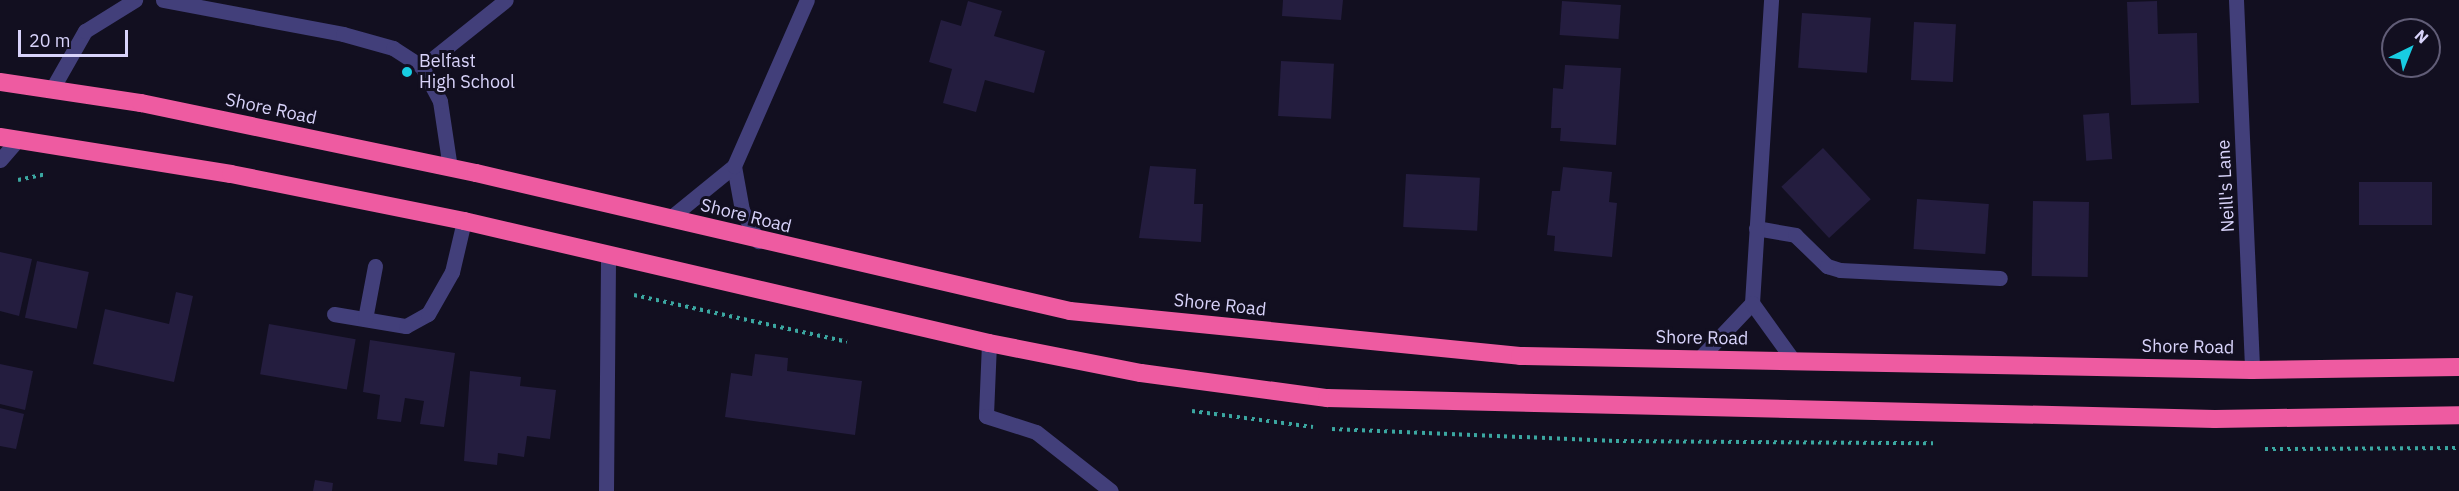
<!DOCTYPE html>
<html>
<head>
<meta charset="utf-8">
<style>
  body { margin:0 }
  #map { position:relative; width:2459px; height:491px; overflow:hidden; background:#120f20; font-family:"IBM Plex Sans",sans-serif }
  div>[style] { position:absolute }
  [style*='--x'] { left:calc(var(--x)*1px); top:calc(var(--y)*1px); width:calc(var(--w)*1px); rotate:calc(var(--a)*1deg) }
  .building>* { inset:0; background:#241d3f; transform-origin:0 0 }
  .path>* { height:4px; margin-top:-2px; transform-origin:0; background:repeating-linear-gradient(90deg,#3ba7a1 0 3px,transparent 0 7.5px) }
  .lane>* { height:15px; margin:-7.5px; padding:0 7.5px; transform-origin:7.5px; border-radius:7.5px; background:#423f7a }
  .street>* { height:15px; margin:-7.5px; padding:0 7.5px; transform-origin:7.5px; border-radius:7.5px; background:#423f7a }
  .highway>* { height:18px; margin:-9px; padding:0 9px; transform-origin:9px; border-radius:9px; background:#ee5ba1 }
  .dots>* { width:16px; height:16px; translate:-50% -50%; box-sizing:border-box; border:3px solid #120f20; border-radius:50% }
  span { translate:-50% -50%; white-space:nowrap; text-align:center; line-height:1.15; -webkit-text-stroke:6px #120f20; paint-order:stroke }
  .poi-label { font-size:18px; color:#d8d3fa }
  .left { translate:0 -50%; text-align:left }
  .street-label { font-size:18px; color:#d8d3fa }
  .north { position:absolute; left:2381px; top:18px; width:60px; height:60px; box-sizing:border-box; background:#120f20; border:2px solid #615d77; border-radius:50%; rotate:43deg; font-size:16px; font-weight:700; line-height:24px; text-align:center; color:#d8d3fa }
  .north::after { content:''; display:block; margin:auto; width:21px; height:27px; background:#18cde2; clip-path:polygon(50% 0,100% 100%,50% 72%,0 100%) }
  .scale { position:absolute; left:18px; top:30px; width:110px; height:27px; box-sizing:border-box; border:3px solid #d8d3fa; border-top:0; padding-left:8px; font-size:18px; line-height:21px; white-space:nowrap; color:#d8d3fa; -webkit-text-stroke:4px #120f20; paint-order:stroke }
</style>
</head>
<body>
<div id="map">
  <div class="building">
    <div style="clip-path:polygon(1283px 0,1343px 0,1341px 20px,1282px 16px)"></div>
    <div style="clip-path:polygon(968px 1px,1002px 11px,994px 36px,1045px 51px,1034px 93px,985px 80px,976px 112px,943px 103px,952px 69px,929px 62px,941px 20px,961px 26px)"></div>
    <div style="left:1562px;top:1px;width:59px;height:34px;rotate:4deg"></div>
    <div style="clip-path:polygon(2157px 1px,2158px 34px,2197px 33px,2199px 103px,2131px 105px,2127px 2px)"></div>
    <div style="left:1802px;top:13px;width:69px;height:55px;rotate:4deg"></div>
    <div style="left:1914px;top:22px;width:42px;height:58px;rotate:3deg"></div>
    <div style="left:1281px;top:61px;width:53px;height:55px;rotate:3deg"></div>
    <div style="clip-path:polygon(1565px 65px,1621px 68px,1616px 145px,1560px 141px,1561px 128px,1551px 128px,1553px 88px,1563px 89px)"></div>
    <div style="left:2109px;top:113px;width:46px;height:26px;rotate:86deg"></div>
    <div style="left:1823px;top:148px;width:70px;height:57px;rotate:47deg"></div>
    <div style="clip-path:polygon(1150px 166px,1196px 169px,1194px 204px,1203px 204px,1201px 242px,1139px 238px)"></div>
    <div style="clip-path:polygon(1563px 167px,1612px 172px,1609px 202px,1617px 203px,1612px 257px,1554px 251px,1555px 236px,1547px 235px,1552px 191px,1560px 191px)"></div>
    <div style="left:1406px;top:174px;width:74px;height:53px;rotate:3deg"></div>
    <div style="left:2359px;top:182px;width:73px;height:43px"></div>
    <div style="left:1917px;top:199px;width:72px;height:50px;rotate:4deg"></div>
    <div style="left:2033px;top:201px;width:56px;height:75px;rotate:1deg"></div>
    <div style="clip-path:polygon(0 252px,32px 259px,19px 316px,0 311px)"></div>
    <div style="left:37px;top:261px;width:53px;height:58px;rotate:12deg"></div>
    <div style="clip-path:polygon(176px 292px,193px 296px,174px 382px,93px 364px,105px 309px,169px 324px)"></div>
    <div style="left:269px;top:324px;width:88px;height:51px;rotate:10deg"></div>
    <div style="clip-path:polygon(370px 340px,455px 353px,444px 427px,420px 424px,424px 401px,405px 398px,401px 422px,377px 419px,380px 395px,363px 392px)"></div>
    <div style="clip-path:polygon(755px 354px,788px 358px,787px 371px,862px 381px,855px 435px,725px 417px,731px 373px,752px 376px)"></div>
    <div style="clip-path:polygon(0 364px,33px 371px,25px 410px,0 404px)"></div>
    <div style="clip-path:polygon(470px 371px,521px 377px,520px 386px,556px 390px,550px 439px,527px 436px,524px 457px,498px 453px,497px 465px,464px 461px)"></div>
    <div style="clip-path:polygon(0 408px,24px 414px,16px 449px,0 446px)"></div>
    <div style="clip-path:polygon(315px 480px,333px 483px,332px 491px,313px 491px)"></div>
  </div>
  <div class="path">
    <div style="--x:18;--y:180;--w:29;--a:-12"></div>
    <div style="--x:634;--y:295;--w:218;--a:12.4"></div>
    <div style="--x:1192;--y:411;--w:122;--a:7.5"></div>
    <div style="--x:1332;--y:429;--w:284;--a:2.4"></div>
    <div style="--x:1616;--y:441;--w:317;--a:0.4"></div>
    <div style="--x:2265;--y:449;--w:194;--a:-0.3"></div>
  </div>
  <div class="lane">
    <div style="--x:163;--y:0;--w:183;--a:10.7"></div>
    <div style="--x:343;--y:34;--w:52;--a:15.6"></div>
    <div style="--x:393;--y:48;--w:35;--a:33"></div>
    <div style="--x:52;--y:89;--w:67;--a:-60.4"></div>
    <div style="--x:85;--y:31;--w:59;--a:-31.8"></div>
    <div style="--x:450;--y:168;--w:68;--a:-98.5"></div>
    <div style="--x:440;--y:101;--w:38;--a:-118"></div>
    <div style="--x:422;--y:67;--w:107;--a:-38.6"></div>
    <div style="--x:989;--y:343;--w:73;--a:92.4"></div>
    <div style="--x:986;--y:416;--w:52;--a:17.7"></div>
    <div style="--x:1036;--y:432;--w:95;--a:38.2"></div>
  </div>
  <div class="street">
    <div style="--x:2236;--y:0;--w:370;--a:87.5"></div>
    <div style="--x:0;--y:160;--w:28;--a:-49"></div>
    <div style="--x:734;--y:166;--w:45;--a:79.7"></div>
    <div style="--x:742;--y:210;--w:35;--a:63"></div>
    <div style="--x:670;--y:218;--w:82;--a:-39.1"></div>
    <div style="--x:734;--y:166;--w:181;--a:-66.3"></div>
    <div style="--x:1756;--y:228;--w:40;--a:10"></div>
    <div style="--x:1795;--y:235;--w:45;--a:44.1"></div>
    <div style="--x:1827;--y:266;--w:14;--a:17"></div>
    <div style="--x:1840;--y:270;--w:160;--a:2.9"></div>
    <div style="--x:1752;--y:303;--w:304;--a:-86.4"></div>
    <div style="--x:334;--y:314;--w:73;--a:9.5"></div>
    <div style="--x:406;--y:326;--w:25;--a:-29"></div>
    <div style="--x:428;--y:314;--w:48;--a:-60.3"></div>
    <div style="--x:452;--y:272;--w:52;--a:-76.8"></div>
    <div style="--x:365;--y:319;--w:54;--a:-79.3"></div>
    <div style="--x:1699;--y:359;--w:77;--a:-46.6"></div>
    <div style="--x:1752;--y:303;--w:70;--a:54.3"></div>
    <div style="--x:606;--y:491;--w:235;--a:-89.5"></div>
  </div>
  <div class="highway">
    <div style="--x:0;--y:82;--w:143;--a:8.5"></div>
    <div style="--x:141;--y:103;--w:342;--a:11.8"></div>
    <div style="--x:476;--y:173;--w:610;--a:13.08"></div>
    <div style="--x:1070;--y:311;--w:452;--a:5.7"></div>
    <div style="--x:1520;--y:356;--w:732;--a:1.1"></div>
    <div style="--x:2252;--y:370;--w:207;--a:-0.8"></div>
    <div style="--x:0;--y:137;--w:234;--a:9.1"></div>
    <div style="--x:231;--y:174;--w:238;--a:11.4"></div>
    <div style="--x:464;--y:221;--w:539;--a:13.08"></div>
    <div style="--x:989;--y:343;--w:155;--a:11.2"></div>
    <div style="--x:1141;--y:373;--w:188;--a:7.7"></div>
    <div style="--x:1327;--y:398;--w:888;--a:1.35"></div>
    <div style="--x:2215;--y:419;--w:244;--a:-0.9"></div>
  </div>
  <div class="dots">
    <div style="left:407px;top:72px;background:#18cde2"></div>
  </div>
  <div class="poi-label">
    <span class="left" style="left:419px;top:72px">Belfast<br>High School</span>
  </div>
  <div class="street-label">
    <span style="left:271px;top:109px;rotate:12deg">Shore Road</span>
    <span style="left:2226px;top:186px;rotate:-93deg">Neill's Lane</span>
    <span style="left:746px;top:216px;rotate:14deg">Shore Road</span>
    <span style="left:1220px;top:305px;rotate:6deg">Shore Road</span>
    <span style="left:1702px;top:338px;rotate:1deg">Shore Road</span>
    <span style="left:2188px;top:347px;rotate:1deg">Shore Road</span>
  </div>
  <div class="north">N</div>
  <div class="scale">20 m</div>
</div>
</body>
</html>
